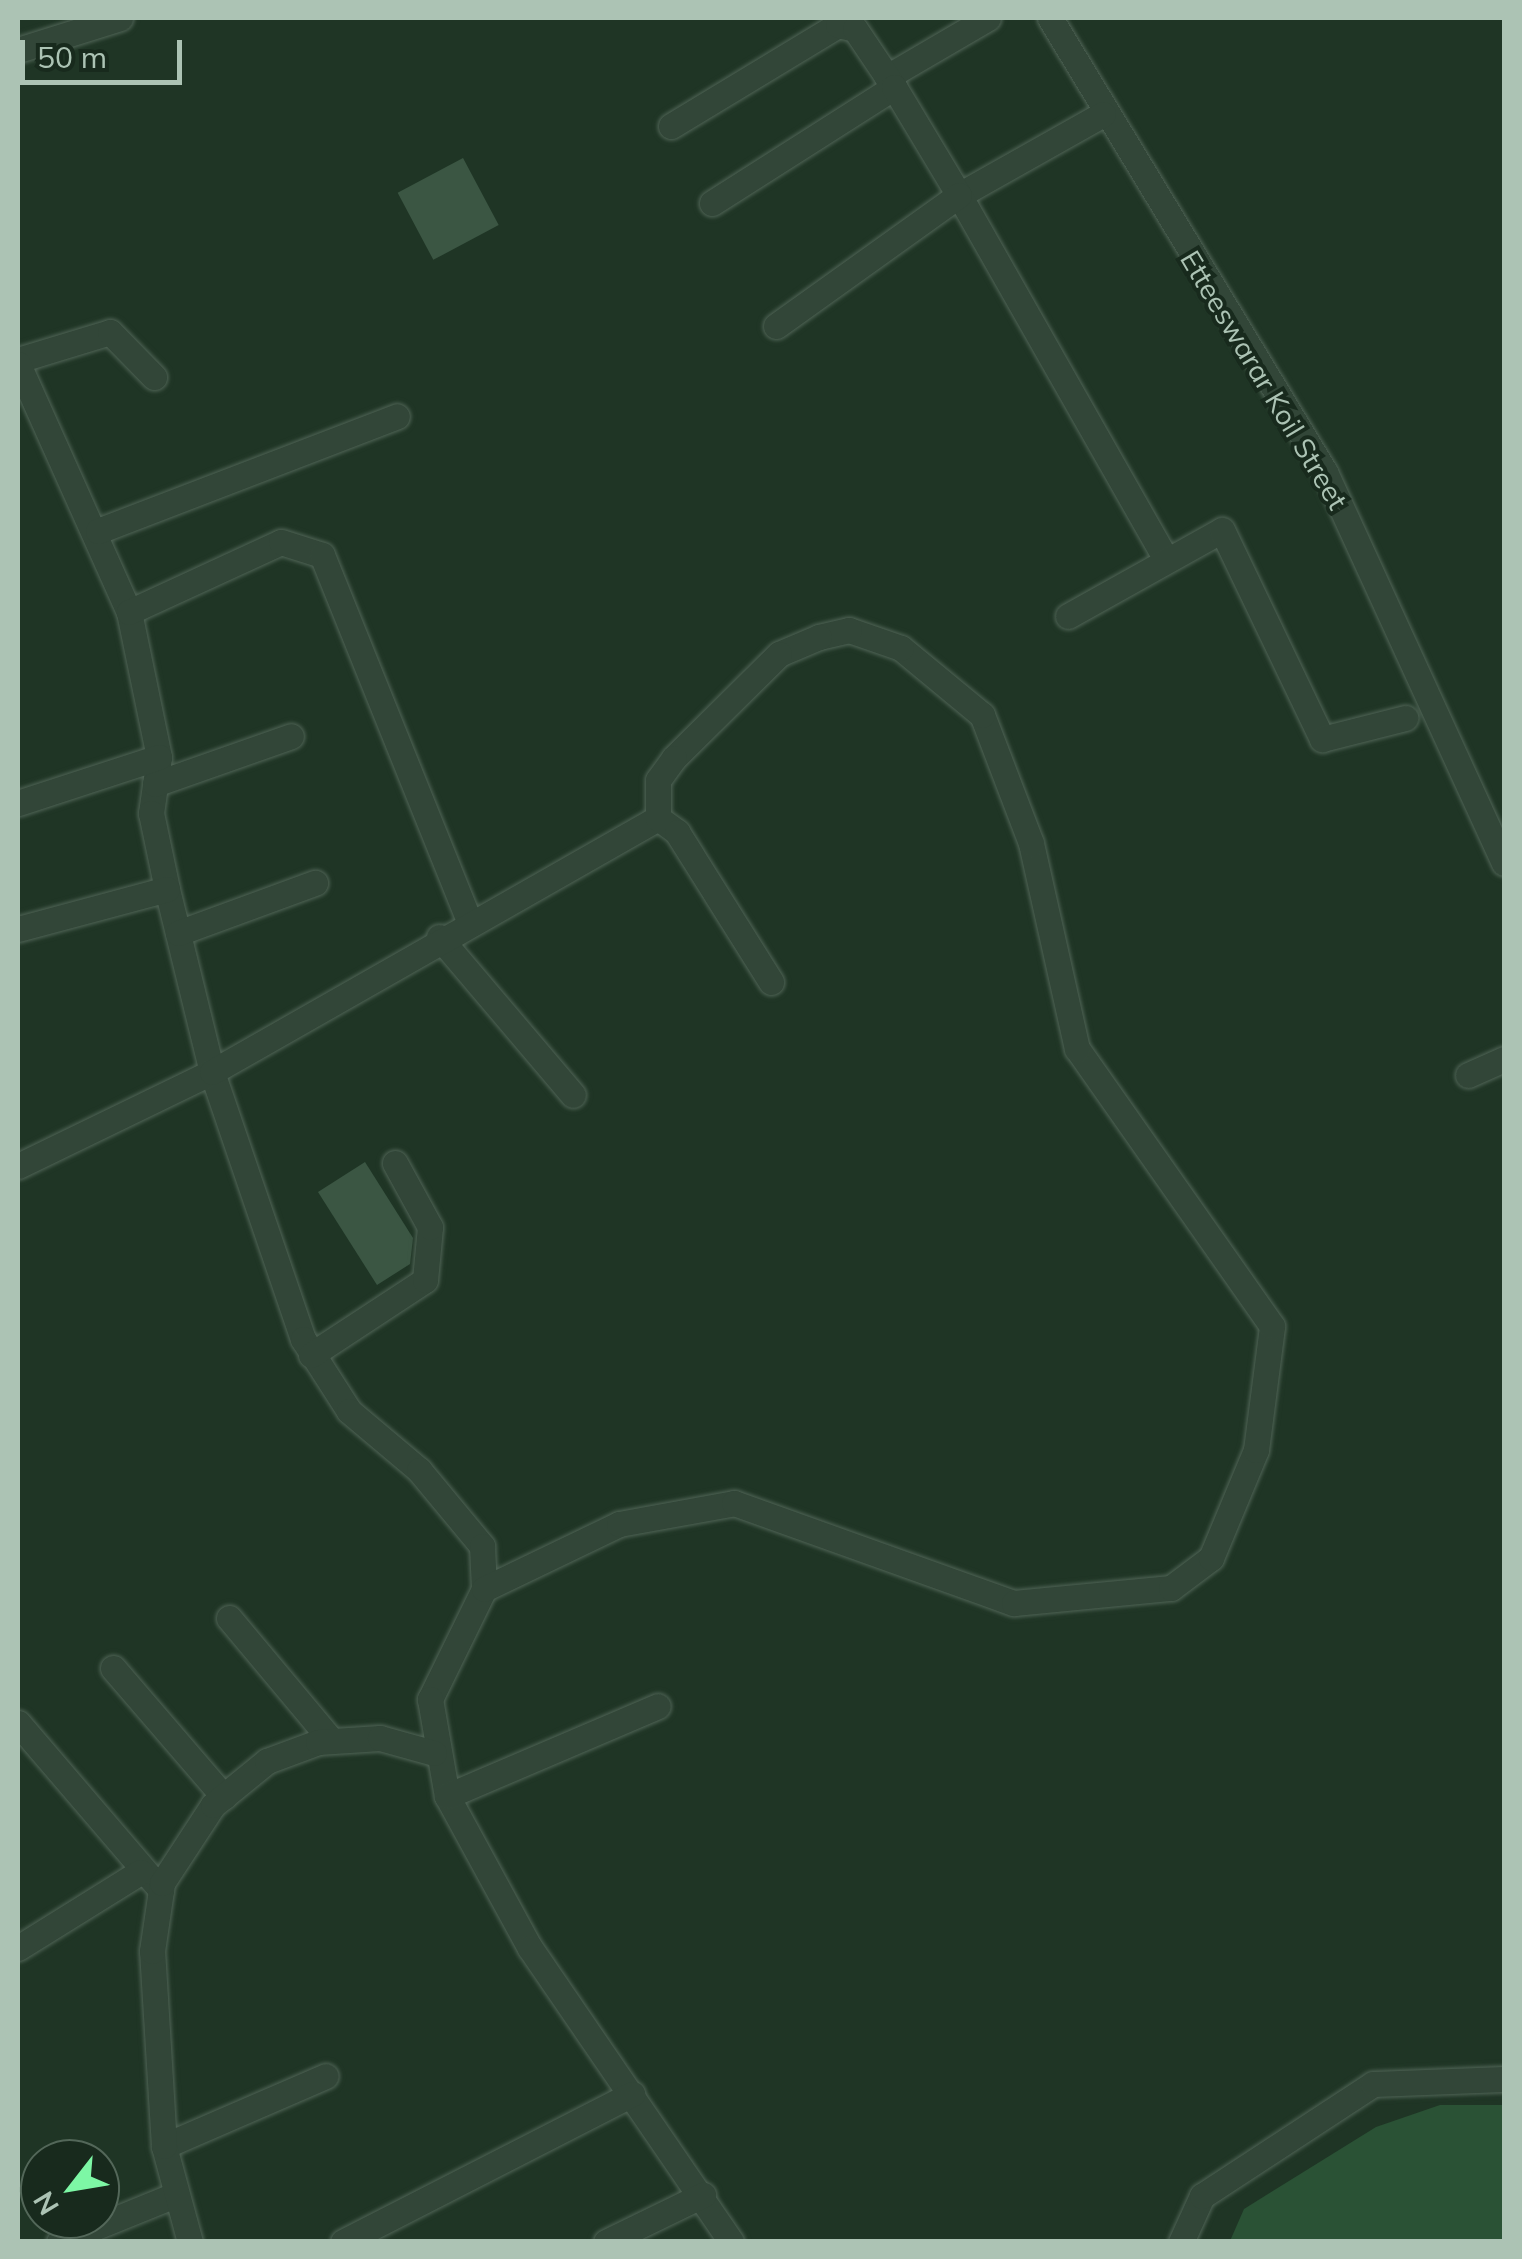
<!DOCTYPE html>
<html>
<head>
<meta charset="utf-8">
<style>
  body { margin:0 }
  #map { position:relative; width:1522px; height:2259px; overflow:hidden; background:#1f3525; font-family:Mulish,sans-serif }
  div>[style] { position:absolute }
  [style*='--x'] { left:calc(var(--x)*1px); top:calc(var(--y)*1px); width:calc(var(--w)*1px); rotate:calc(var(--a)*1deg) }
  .water>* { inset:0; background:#2a5235 }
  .building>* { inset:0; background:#3b5643; transform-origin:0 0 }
  .roads { filter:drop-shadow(0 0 2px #506456) drop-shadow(0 0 2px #506456) }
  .minor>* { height:25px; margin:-12.5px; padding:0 12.5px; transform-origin:12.5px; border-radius:12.5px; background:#324638 }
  span { translate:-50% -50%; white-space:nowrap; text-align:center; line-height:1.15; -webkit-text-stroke:8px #182a1d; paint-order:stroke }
  .street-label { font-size:28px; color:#acc3b4 }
  .frame { position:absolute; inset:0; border:20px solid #acc3b4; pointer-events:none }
  .north { position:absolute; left:20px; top:2139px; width:100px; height:100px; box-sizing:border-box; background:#182a1d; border:2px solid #536759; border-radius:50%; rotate:239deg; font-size:28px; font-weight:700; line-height:40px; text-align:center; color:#acc3b4 }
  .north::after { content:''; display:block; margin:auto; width:35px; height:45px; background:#7df7a5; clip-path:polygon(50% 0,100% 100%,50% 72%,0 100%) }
  .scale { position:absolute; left:20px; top:40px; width:162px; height:45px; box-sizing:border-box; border:5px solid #acc3b4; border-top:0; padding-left:12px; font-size:30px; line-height:35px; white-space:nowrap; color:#acc3b4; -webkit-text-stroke:8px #182a1d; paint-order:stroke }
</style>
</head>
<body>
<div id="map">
  <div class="water">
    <div style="clip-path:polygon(1440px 2105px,1504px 2105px,1504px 2241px,1230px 2241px,1244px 2209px,1376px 2127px)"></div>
  </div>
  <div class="building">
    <div style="left:463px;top:158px;width:76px;height:74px;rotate:62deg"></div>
    <div style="clip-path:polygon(365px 1162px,413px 1238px,410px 1264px,377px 1285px,318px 1192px)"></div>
  </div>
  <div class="roads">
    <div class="minor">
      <div style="--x:1050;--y:18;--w:531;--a:58.8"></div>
      <div style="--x:1325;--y:472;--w:430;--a:65.4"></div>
      <div style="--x:18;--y:50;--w:107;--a:-17.4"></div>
      <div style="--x:887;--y:77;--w:117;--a:-30.3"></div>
      <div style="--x:1103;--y:114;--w:165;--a:150.6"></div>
      <div style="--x:959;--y:195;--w:417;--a:60.4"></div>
      <div style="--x:671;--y:126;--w:195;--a:-31.2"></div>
      <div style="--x:838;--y:25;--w:17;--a:13"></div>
      <div style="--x:855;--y:29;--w:70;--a:56.1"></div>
      <div style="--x:712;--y:203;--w:216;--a:-32.5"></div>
      <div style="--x:894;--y:87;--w:126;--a:59"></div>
      <div style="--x:959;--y:195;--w:225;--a:144.4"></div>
      <div style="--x:18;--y:360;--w:96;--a:-16.9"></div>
      <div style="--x:110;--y:332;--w:63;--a:45.6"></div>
      <div style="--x:18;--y:364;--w:272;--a:65.9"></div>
      <div style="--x:129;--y:612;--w:148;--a:78.3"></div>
      <div style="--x:159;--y:757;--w:57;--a:98.1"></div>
      <div style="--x:151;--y:813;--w:78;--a:78.1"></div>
      <div style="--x:167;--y:889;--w:188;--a:76.2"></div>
      <div style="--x:212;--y:1072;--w:282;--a:71.2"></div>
      <div style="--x:303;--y:1339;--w:85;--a:57.4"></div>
      <div style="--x:349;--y:1411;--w:92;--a:40.1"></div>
      <div style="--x:419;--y:1470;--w:99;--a:50.3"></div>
      <div style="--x:482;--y:1546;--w:43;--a:87.3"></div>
      <div style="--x:484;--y:1589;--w:123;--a:116.1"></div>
      <div style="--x:430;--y:1699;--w:98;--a:80.1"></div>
      <div style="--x:447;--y:1796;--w:173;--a:61.4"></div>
      <div style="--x:530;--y:1948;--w:356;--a:55.6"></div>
      <div style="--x:98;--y:531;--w:320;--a:-21"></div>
      <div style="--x:129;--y:612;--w:167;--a:-24.7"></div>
      <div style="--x:281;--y:542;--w:43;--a:17.6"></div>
      <div style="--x:322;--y:555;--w:393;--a:68.1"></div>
      <div style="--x:1068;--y:616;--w:176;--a:-29.2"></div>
      <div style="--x:1222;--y:530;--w:232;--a:64.4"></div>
      <div style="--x:1322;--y:739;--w:86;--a:-14.2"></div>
      <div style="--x:155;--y:784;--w:144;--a:-19.4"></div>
      <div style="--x:18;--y:803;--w:148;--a:-18.1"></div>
      <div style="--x:18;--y:929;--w:154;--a:-15"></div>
      <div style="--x:178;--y:933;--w:146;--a:-20.1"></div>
      <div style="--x:439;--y:937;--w:207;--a:49.7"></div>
      <div style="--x:1468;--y:1075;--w:39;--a:-24"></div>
      <div style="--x:18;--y:1166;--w:216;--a:-25.9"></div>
      <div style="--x:212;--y:1072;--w:513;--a:-29.66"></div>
      <div style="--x:658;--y:818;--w:24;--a:36"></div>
      <div style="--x:677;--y:832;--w:177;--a:57.9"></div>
      <div style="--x:311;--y:1355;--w:136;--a:-33.3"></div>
      <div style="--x:425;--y:1280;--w:53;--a:-84.6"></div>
      <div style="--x:430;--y:1227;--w:73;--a:-118.7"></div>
      <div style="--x:484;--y:1589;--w:150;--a:-25.7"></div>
      <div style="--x:619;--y:1524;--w:117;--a:-10.3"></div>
      <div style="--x:734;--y:1503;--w:297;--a:19.7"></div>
      <div style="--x:1014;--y:1603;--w:158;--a:-5.5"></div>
      <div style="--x:1171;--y:1588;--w:50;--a:-36.9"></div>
      <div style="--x:1211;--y:1558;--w:117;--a:-67.4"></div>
      <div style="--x:1256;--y:1450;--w:125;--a:-82.6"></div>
      <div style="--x:1272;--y:1326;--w:339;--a:-125.1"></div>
      <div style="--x:1077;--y:1049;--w:211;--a:-102.6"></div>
      <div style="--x:1031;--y:843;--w:137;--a:-110.9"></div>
      <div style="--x:982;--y:715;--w:105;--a:-140.4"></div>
      <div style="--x:901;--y:648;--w:55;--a:-160.9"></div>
      <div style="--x:849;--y:630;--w:31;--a:167"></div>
      <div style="--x:819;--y:637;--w:43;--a:157"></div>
      <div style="--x:779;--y:654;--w:148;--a:135.3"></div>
      <div style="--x:674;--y:758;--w:27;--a:126"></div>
      <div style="--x:658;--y:780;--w:38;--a:90"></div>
      <div style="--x:229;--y:1618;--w:160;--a:50.1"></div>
      <div style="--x:113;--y:1668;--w:170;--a:49.3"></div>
      <div style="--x:18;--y:1723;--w:220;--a:49.4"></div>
      <div style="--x:447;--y:1796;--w:229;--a:-23.1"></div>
      <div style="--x:18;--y:1948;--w:144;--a:-31.9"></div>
      <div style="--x:164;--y:2146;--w:176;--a:-23.4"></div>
      <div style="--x:59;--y:2242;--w:120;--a:-22.1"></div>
      <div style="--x:190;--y:2242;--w:99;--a:-105.2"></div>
      <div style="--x:164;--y:2146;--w:195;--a:-93.5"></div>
      <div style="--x:152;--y:1951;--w:69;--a:-81.6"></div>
      <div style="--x:162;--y:1883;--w:93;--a:-56.8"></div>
      <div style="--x:213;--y:1805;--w:70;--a:-39.2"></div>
      <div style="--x:267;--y:1761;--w:54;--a:-20.4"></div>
      <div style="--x:318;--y:1742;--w:62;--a:-3.7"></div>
      <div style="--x:380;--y:1738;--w:56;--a:15.5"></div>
      <div style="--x:343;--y:2242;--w:325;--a:-27.1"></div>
      <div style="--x:606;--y:2242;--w:108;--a:-25.9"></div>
      <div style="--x:1181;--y:2242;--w:51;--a:-65.5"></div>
      <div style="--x:1202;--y:2196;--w:204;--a:-33.2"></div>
      <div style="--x:1373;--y:2084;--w:131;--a:-2.2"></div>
    </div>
  </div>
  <div class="street-label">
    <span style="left:1264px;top:380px;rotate:59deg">Etteeswarar Koil Street</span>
  </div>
  <div class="frame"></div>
  <div class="north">N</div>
  <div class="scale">50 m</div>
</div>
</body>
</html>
